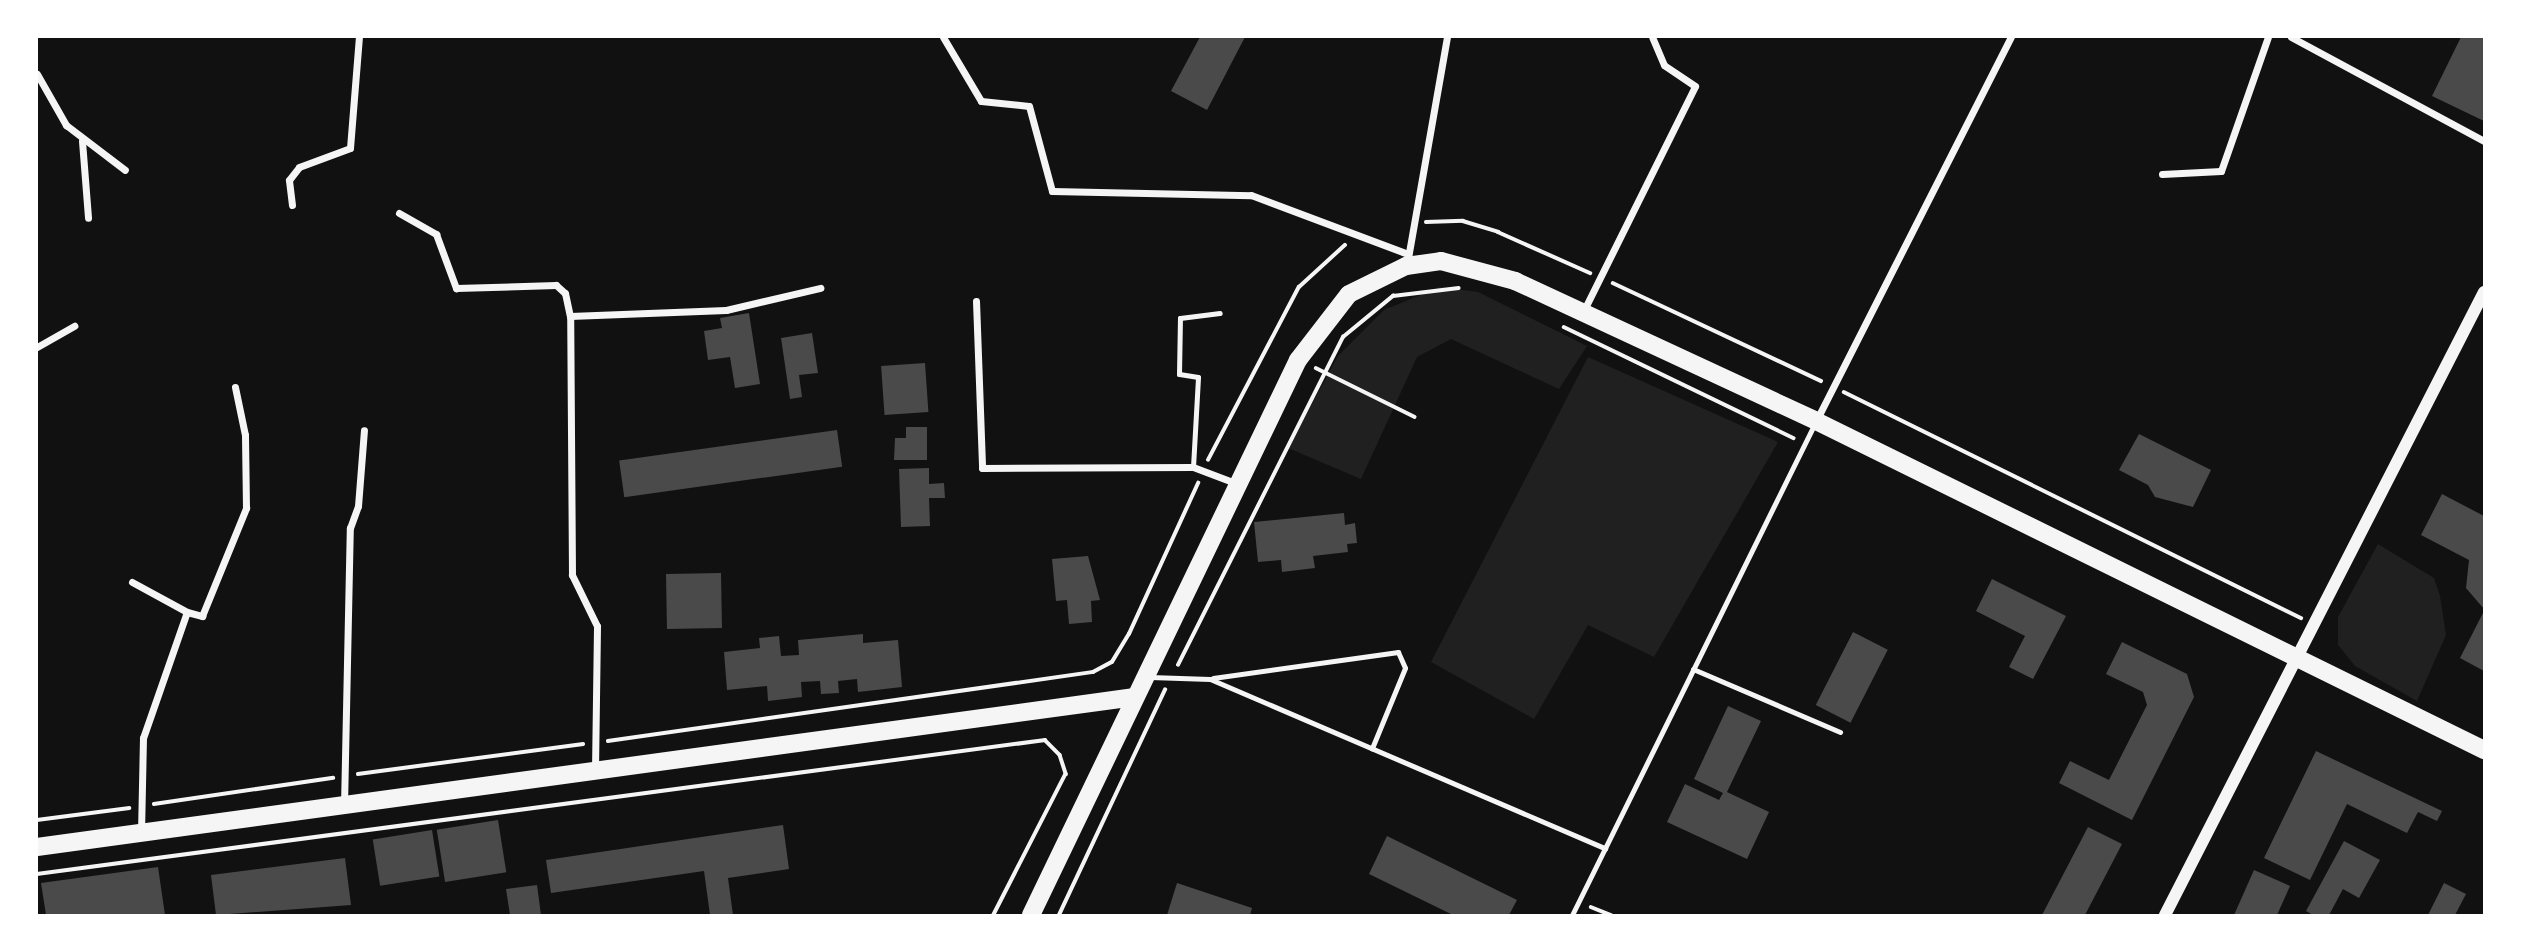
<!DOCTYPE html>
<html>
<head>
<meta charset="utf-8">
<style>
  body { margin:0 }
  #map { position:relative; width:2521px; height:952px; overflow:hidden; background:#111; font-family:Arial,sans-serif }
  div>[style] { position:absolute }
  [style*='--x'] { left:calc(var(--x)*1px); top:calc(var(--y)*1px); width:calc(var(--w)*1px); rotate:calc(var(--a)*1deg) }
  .green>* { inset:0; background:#202020 }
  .building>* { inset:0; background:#4a4a4a; transform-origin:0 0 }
  .path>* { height:3.5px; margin:-1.75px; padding:0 1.75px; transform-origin:1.75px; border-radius:1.75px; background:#f5f5f5 }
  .service>* { height:5px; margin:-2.5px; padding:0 2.5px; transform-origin:2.5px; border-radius:2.5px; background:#f5f5f5 }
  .minor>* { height:7px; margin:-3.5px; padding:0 3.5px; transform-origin:3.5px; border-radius:3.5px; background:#f5f5f5 }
  .tertiary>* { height:12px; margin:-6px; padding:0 6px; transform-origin:6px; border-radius:6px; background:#f5f5f5 }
  .primary>* { height:18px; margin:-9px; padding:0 9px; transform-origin:9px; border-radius:9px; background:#f5f5f5 }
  span { translate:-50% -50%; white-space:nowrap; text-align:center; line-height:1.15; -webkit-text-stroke:7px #fff; paint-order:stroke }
  .frame { position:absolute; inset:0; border:38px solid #fff; pointer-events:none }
</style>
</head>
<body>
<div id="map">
  <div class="green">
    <div style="clip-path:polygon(1440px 287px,1478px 292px,1587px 346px,1559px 389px,1451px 339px,1417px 357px,1361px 479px,1288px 448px,1338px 356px,1384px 310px)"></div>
    <div style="clip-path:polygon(1588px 357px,1778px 442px,1654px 657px,1588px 625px,1534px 719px,1431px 662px)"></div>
    <div style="clip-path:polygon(2378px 544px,2434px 578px,2440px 596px,2446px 635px,2417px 701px,2355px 666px,2338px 645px,2338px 617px)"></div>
  </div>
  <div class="building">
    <div style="clip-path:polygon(1200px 37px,1245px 37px,1207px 110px,1171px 91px)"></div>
    <div style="clip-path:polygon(2461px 37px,2484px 37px,2484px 121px,2432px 96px)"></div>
    <div style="clip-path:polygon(749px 313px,760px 384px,735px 388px,730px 357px,708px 360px,704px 331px,722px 328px,720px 318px)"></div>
    <div style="clip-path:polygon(812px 333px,818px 373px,799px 375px,802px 397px,790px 399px,781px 338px)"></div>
    <div style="left:925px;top:363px;width:49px;height:44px;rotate:86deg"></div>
    <div style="clip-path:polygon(906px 427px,927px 427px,927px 460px,894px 460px,895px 438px,906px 438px)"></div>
    <div style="left:837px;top:430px;width:37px;height:220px;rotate:82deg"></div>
    <div style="clip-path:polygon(2139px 434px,2211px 470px,2193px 507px,2155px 497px,2148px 485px,2119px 470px)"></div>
    <div style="clip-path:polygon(929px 468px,929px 484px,944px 483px,945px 498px,929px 498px,930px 526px,901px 527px,899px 469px)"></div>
    <div style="clip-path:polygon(2442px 494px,2484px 516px,2484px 609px,2466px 588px,2469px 560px,2421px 535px)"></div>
    <div style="clip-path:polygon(1344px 513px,1345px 525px,1355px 523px,1357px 543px,1347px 544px,1348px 552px,1313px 556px,1315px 568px,1282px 572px,1281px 560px,1258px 562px,1254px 522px)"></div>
    <div style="clip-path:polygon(1088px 556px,1100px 600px,1091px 601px,1092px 622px,1069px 624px,1067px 600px,1056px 601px,1052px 559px)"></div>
    <div style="left:721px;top:573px;width:55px;height:55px;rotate:89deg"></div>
    <div style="clip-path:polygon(1992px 579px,2066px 616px,2033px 679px,2009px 667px,2025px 636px,1976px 611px)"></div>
    <div style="clip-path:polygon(2484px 611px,2484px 671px,2460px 658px)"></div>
    <div style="left:1853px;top:632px;width:39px;height:82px;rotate:27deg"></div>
    <div style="clip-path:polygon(863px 634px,863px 643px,898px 640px,902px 687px,858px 692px,857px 679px,838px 681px,839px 693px,821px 694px,820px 681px,801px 682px,802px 697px,768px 701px,767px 686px,727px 690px,724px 652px,760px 648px,759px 638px,779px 636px,781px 656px,799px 655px,798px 640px)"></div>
    <div style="clip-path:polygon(2122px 642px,2187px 674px,2194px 697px,2132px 820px,2059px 783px,2070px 761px,2109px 780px,2147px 705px,2143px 692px,2106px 674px)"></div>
    <div style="clip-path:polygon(1728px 706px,1761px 721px,1727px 792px,1769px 812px,1747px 859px,1667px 822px,1685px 784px,1719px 800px,1723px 793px,1694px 779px)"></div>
    <div style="clip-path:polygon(2316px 751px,2442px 811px,2437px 821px,2418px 812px,2407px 833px,2347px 804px,2310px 880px,2264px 858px)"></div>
    <div style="left:498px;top:820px;width:53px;height:62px;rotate:81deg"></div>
    <div style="clip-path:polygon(783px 825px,789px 869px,728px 878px,733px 915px,710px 915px,704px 871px,551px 893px,546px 860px)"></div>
    <div style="clip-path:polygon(2088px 827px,2122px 844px,2085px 915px,2042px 915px)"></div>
    <div style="left:432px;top:830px;width:47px;height:60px;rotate:81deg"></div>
    <div style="clip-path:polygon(1387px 836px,1517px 900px,1509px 915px,1453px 915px,1369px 874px)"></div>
    <div style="clip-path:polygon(2344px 841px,2380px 860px,2359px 898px,2343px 889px,2329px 915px,2313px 915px,2306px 911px)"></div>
    <div style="clip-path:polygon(345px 858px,351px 905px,216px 915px,211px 875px)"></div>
    <div style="clip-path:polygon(158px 867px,165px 915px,46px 915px,41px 883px)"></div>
    <div style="clip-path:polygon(2254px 870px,2290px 886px,2277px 915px,2234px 915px)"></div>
    <div style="clip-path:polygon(1177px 883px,1252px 908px,1250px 915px,1167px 915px)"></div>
    <div style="clip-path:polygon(2444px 883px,2466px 894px,2455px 915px,2428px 915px)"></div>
    <div style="clip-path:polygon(537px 885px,541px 915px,510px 915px,506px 889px)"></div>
  </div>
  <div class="path">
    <div style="--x:1426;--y:222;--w:37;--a:-2"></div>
    <div style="--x:1463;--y:221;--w:37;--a:17"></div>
    <div style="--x:1498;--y:232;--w:101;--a:24"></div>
    <div style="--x:1613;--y:283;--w:230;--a:25.2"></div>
    <div style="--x:1564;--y:327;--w:255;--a:25.8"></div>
    <div style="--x:1316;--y:368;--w:110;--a:26.3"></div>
    <div style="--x:1844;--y:392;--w:510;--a:26.31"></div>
    <div style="--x:1208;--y:460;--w:195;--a:-62.3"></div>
    <div style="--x:1299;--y:287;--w:62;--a:-42.4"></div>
    <div style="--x:1178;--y:665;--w:367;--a:-63.3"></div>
    <div style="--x:1343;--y:337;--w:65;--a:-39.4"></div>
    <div style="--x:1393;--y:296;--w:66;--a:-6.9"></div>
    <div style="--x:608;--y:741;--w:490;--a:-8.1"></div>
    <div style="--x:1093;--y:672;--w:21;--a:-28"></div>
    <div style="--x:1112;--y:662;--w:33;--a:-59"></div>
    <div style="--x:1129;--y:634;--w:166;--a:-65.4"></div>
    <div style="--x:358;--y:774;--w:227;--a:-7.6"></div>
    <div style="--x:154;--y:804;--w:181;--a:-8.3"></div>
    <div style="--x:37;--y:820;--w:93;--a:-7.4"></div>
    <div style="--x:37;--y:874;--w:1017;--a:-7.57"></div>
    <div style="--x:1045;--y:740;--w:21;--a:45"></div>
    <div style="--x:1060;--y:755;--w:20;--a:72"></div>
    <div style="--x:1066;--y:774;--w:158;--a:117.1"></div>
    <div style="--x:1591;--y:907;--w:22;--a:22"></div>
    <div style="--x:1059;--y:915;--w:249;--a:-64.8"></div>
  </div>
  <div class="service">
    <div style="--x:1193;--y:467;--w:90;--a:-86.8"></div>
    <div style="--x:1198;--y:377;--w:19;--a:-171"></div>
    <div style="--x:1179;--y:374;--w:56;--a:-89"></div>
    <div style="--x:1180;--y:318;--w:40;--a:-7.1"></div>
    <div style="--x:1693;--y:669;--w:160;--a:23.2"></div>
    <div style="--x:1150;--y:677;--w:60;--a:1.9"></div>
    <div style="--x:1210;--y:679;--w:430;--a:23.2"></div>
    <div style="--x:1213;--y:678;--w:187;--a:-8"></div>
    <div style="--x:1398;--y:652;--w:17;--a:66"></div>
    <div style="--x:1405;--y:668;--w:87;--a:112.4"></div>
    <div style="--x:1572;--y:915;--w:547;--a:-63.72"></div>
  </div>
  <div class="minor">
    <div style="--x:943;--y:37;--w:74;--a:59.3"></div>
    <div style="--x:981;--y:101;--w:48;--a:5.9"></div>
    <div style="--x:1029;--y:106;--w:88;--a:74.9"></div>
    <div style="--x:1052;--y:191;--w:199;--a:1.2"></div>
    <div style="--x:1251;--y:195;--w:168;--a:20.6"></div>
    <div style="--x:2291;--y:37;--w:219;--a:28.3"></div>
    <div style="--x:37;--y:74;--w:59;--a:60.4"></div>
    <div style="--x:66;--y:125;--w:74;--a:37.3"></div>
    <div style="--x:82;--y:141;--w:77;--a:85.5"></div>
    <div style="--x:2162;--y:174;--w:59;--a:-2.9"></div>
    <div style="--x:2221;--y:171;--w:142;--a:-70.7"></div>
    <div style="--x:292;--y:205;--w:25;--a:-97"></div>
    <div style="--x:289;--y:180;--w:16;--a:-52"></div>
    <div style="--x:299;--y:167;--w:54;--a:-20.4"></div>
    <div style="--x:350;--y:148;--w:111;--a:-85.4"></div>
    <div style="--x:399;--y:213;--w:43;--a:29.6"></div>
    <div style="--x:436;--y:234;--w:58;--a:69.7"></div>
    <div style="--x:456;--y:288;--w:100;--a:-1.7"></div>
    <div style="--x:556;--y:285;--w:12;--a:42"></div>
    <div style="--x:565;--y:293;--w:24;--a:78"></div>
    <div style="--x:1408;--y:258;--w:224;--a:-80"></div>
    <div style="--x:976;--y:301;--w:167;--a:87.9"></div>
    <div style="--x:982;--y:468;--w:211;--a:-0.3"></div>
    <div style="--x:1193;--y:467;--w:48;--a:20.7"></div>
    <div style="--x:1583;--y:312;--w:252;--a:-63.6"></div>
    <div style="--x:1695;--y:86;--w:37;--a:-146"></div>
    <div style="--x:1664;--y:65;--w:30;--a:-113"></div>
    <div style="--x:37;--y:347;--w:43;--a:-29.6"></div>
    <div style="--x:1816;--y:421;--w:431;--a:-63.1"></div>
    <div style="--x:132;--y:582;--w:63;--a:28.6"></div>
    <div style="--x:595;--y:770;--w:144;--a:-89.2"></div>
    <div style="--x:597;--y:626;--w:57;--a:-116.1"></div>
    <div style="--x:572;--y:575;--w:259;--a:-90.4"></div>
    <div style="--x:570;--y:316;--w:156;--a:-2.2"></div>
    <div style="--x:726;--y:310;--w:97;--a:-13.2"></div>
    <div style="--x:344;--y:806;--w:278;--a:-88.8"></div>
    <div style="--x:350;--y:528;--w:23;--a:-70"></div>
    <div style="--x:358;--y:506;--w:76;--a:-85.5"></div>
    <div style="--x:141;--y:833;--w:95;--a:-88.8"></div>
    <div style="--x:143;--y:738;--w:133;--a:-70.8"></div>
    <div style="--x:187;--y:612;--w:16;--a:15"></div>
    <div style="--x:202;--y:616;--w:117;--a:-67.8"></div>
    <div style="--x:246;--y:508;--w:73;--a:-90.8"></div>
    <div style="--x:245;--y:435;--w:49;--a:-101.8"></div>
  </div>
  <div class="tertiary">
    <div style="--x:2165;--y:915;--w:700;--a:-62.89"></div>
  </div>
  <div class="primary">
    <div style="--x:37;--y:847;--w:1108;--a:-7.78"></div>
    <div style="--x:1031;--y:915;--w:616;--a:-64.31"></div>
    <div style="--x:1298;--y:360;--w:83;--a:-52.3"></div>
    <div style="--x:1349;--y:294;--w:64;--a:-26.2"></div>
    <div style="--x:1406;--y:266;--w:35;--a:-8"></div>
    <div style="--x:1441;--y:261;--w:77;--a:15.1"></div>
    <div style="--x:1515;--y:281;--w:332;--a:24.9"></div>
    <div style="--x:1816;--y:421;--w:745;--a:26.22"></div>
  </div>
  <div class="frame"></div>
</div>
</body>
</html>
